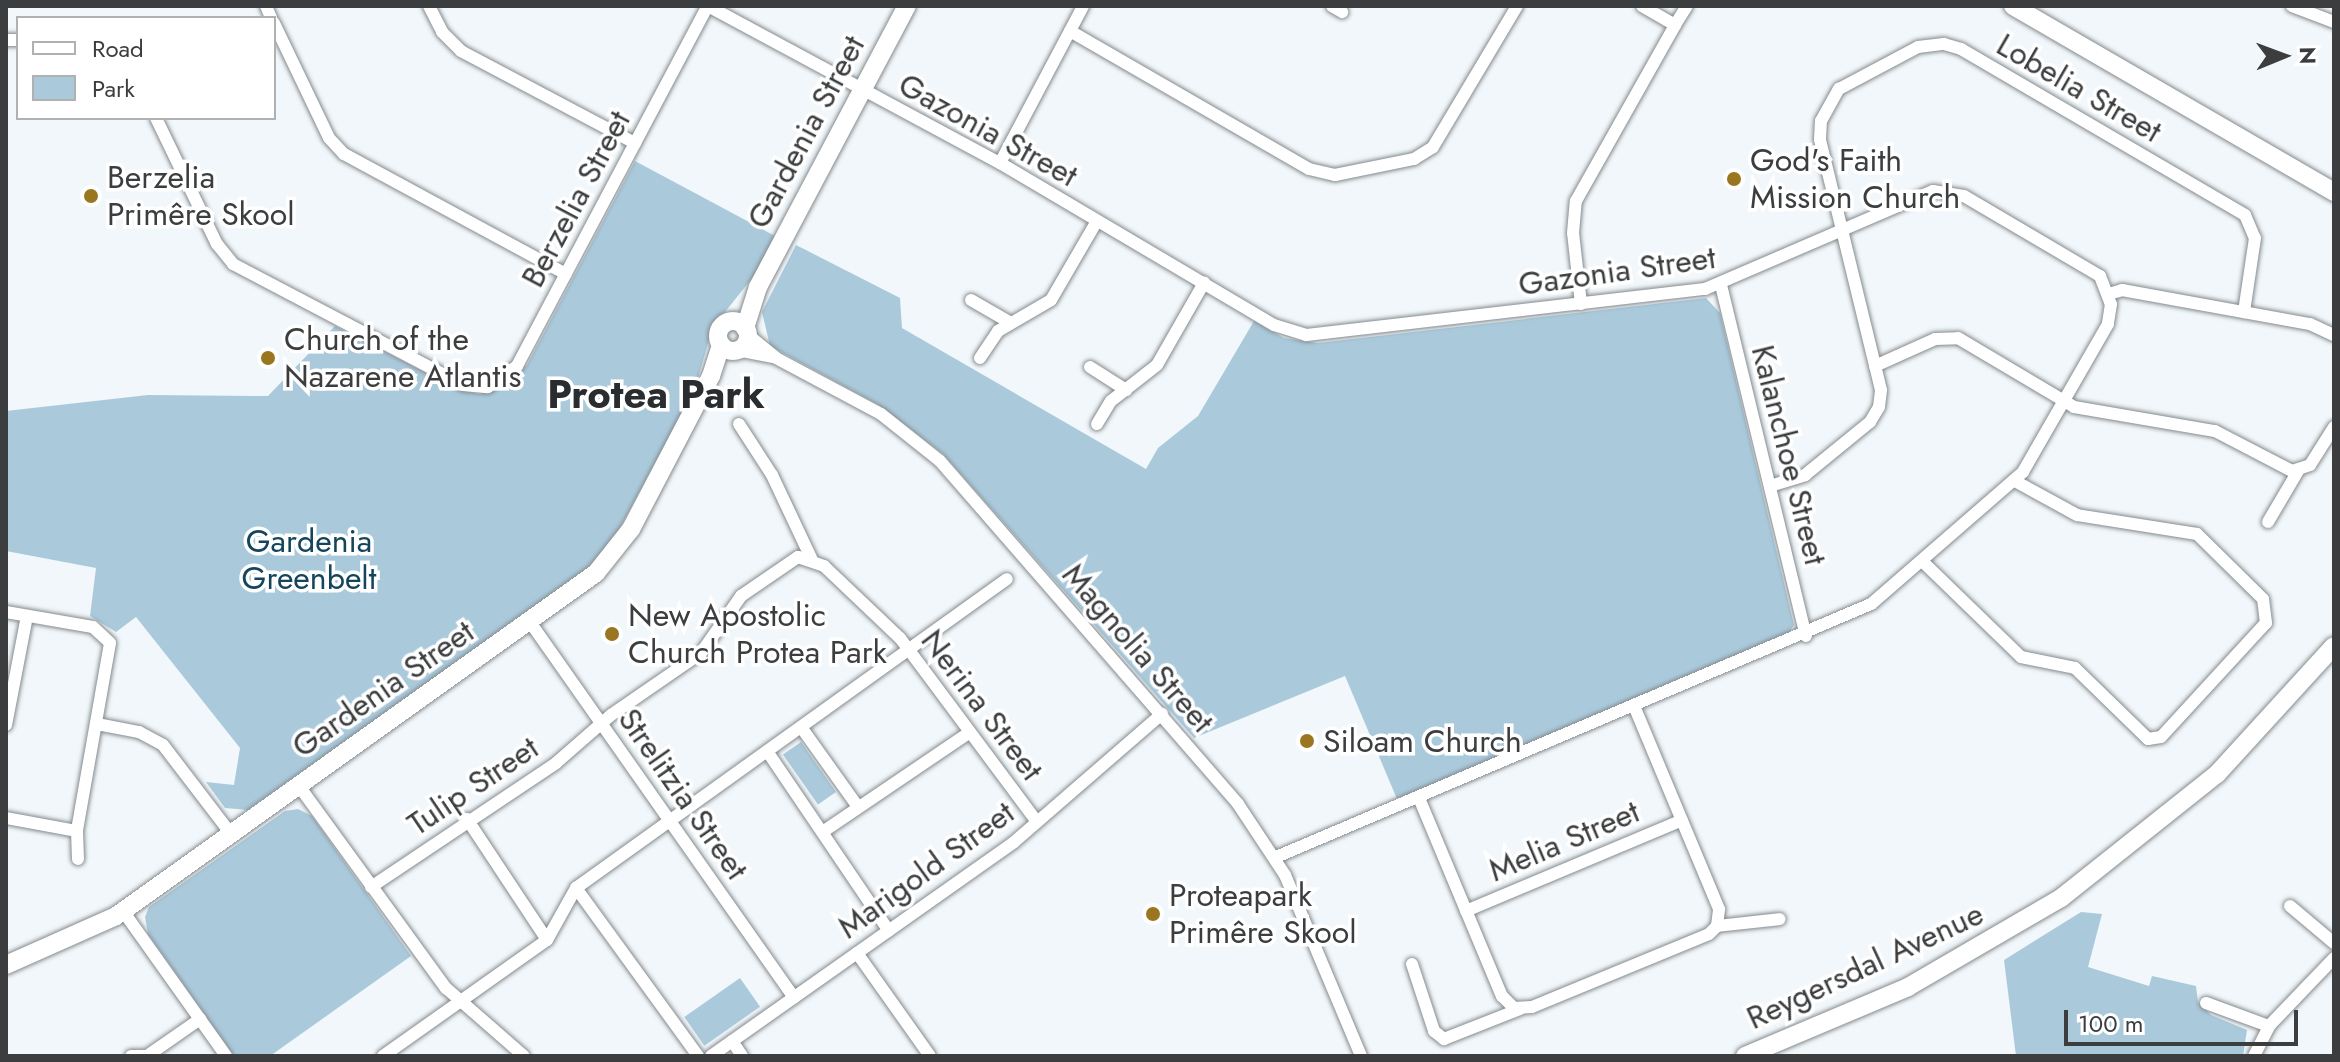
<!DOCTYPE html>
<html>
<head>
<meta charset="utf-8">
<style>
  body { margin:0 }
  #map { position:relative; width:2340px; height:1062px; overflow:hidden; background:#f1f7fa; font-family:Jost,sans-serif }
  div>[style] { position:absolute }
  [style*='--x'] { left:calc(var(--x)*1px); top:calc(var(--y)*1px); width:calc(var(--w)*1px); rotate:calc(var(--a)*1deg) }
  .green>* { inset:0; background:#aacadc; transform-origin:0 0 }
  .roads { filter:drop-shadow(0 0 2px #858a8d) drop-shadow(0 0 2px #858a8d) }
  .street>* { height:12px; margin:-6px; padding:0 6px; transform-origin:6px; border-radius:6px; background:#fff }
  .secondary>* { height:18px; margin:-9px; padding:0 9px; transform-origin:9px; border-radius:9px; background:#fff }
  .secondary>.ring { margin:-9px; padding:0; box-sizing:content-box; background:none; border:18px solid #fff; border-radius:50% }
  .dots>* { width:22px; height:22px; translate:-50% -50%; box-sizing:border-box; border:4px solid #fff; border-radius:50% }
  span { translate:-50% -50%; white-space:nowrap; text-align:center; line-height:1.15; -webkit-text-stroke:7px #fff; paint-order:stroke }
  .street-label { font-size:32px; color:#3b3d3e }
  .poi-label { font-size:32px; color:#3b3d3e }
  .left { translate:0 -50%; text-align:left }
  .park-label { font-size:32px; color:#14455d }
  .district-label { font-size:40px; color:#292d30; font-weight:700 }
  .frame { position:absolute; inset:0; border:8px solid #3b3d3e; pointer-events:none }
  .legend { position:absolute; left:16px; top:16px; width:260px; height:104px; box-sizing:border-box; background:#fff; border:2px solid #b1b1b2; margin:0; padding:10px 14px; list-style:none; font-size:24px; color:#3b3d3e }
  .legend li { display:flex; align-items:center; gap:16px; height:40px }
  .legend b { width:40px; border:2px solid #b1b1b2 }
  .north { position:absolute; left:2244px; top:16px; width:80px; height:80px; -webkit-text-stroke:6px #fff; paint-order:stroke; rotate:89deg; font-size:22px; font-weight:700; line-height:32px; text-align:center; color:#3b3d3e }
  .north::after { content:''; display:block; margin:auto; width:28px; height:36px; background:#3b3d3e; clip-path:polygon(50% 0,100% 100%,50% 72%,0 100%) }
  .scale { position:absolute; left:2064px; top:1010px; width:234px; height:36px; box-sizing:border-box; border:4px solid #3b3d3e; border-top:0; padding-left:10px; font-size:24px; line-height:28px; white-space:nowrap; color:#3b3d3e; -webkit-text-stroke:6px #fff; paint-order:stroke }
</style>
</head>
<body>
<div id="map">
  <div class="green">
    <div style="clip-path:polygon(635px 161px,775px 236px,753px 277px,713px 327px,694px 391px,614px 539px,589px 567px,248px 810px,225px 808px,206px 782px,234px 785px,240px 748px,136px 617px,116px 632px,90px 616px,96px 568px,6px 551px,6px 411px,148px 395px,268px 396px,335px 326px,457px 389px,478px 394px,500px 390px,527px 365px)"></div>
    <div style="clip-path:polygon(796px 245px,900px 298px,902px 328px,1146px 469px,1158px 448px,1198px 416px,1254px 321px,1284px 338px,1318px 343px,1706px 298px,1720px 313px,1794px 625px,1785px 638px,1397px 799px,1345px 676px,1194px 738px,943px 454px,879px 405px,770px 346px,762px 312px)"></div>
    <div style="left:801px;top:742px;width:61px;height:22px;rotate:55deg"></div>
    <div style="clip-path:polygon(298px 809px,312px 816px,411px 956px,270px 1056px,234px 1056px,148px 934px,145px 917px,149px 907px,285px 811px)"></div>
    <div style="clip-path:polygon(2081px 912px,2102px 914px,2088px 967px,2149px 986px,2152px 976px,2196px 986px,2198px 1002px,2211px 1015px,2247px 1030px,2243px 1056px,2016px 1056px,2004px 960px)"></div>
    <div style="left:740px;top:978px;width:35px;height:68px;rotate:55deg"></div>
  </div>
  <div class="roads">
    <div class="street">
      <div style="--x:266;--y:6;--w:13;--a:67"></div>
      <div style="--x:429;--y:6;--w:29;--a:63"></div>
      <div style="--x:442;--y:32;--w:27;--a:45"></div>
      <div style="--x:461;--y:51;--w:197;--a:27.9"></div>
      <div style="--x:708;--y:6;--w:332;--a:28.3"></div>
      <div style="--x:1000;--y:163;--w:318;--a:30.6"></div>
      <div style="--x:1274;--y:325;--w:34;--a:17"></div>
      <div style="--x:1306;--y:335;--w:402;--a:-6.6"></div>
      <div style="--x:1705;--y:289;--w:248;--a:-23.3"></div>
      <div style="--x:1933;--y:191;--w:31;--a:9"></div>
      <div style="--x:1964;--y:196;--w:158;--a:30.5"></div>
      <div style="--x:2100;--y:276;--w:30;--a:69"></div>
      <div style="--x:2111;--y:304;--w:20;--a:99"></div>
      <div style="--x:2108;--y:324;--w:171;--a:119.9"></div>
      <div style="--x:2023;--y:472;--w:201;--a:139"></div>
      <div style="--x:1871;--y:604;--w:647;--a:156.96"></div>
      <div style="--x:1332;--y:6;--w:12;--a:31"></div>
      <div style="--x:2292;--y:6;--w:45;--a:20.9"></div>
      <div style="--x:274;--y:23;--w:127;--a:64.4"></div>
      <div style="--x:329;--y:138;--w:22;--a:47"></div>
      <div style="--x:344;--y:154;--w:252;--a:28.4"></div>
      <div style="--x:1675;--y:25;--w:22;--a:-58"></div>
      <div style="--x:1070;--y:31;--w:276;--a:30"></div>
      <div style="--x:1309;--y:169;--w:27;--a:13"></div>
      <div style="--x:1335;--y:175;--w:81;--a:-11.4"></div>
      <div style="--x:1414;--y:159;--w:22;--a:-32"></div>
      <div style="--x:1433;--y:147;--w:164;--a:-59.2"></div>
      <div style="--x:6;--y:40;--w:12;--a:0"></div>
      <div style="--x:156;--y:118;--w:140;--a:64.2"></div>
      <div style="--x:217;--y:244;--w:26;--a:51"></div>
      <div style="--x:233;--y:264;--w:260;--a:27.7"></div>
      <div style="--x:463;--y:385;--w:25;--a:5"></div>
      <div style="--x:488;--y:387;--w:36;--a:-36"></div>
      <div style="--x:517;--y:366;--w:408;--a:-62.1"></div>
      <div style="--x:1000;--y:163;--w:178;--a:-62.1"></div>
      <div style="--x:1721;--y:285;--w:361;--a:76.4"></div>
      <div style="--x:2109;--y:294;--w:14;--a:-17"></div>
      <div style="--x:2122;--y:290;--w:191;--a:10.3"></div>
      <div style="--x:2310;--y:324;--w:26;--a:25"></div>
      <div style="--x:971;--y:300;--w:46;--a:29.9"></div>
      <div style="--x:1581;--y:304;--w:71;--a:-96.4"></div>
      <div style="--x:1573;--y:233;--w:32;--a:-85"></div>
      <div style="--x:1576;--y:201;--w:202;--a:-60.6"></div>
      <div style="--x:1675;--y:25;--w:38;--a:-150"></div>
      <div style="--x:748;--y:335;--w:36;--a:39"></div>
      <div style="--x:776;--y:358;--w:119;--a:28.1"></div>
      <div style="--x:881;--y:414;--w:75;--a:38.5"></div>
      <div style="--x:940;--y:461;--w:454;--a:49"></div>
      <div style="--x:1238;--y:804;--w:85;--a:56.5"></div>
      <div style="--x:1285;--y:875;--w:196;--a:67.2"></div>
      <div style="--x:737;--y:350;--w:37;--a:11"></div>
      <div style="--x:980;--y:358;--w:32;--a:-56"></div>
      <div style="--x:998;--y:331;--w:61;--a:-30.3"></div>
      <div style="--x:1051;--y:300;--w:91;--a:-59.8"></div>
      <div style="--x:1875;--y:366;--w:66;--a:-24.2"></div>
      <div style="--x:1935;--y:339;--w:23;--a:-2"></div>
      <div style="--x:1958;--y:338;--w:135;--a:30.7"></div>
      <div style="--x:2074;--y:407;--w:143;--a:9.7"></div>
      <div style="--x:2215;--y:431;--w:87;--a:27.5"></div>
      <div style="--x:2292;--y:471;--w:19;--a:-18"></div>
      <div style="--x:2310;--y:465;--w:45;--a:-57.7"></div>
      <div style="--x:1090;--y:367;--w:43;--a:32.6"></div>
      <div style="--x:739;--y:424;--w:61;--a:57.1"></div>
      <div style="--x:772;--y:475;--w:92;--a:64.8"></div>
      <div style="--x:1097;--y:424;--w:27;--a:-59"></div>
      <div style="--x:1111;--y:401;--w:58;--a:-38"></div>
      <div style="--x:1157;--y:365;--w:95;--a:-60.2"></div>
      <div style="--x:1770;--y:486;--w:37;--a:-17"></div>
      <div style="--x:1805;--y:475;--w:84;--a:-39.2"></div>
      <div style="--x:1870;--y:422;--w:17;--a:-59"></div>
      <div style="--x:1879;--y:407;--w:17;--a:-83"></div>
      <div style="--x:1881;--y:390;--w:258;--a:-103.7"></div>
      <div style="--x:1820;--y:139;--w:18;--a:-87"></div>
      <div style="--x:1821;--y:121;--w:37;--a:-61"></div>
      <div style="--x:1839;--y:89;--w:89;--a:-28"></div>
      <div style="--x:1918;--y:47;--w:26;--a:-7"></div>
      <div style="--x:1944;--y:44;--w:18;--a:16"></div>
      <div style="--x:1961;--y:49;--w:329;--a:30.3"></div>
      <div style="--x:2245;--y:215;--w:25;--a:67"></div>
      <div style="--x:2255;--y:238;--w:75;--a:98.5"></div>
      <div style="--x:2268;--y:522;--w:59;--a:-59.5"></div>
      <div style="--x:1922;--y:561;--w:138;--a:44.1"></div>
      <div style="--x:2021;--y:657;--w:55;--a:11.5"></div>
      <div style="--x:2075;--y:668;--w:102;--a:44.2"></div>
      <div style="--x:2148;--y:739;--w:13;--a:-9"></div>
      <div style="--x:2161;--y:737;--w:155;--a:-47.4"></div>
      <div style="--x:2266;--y:623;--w:24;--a:-97"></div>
      <div style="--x:2263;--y:599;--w:93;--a:-135.4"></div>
      <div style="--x:2197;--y:534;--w:121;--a:-171"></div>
      <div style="--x:2077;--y:515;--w:71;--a:-151.3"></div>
      <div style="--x:6;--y:612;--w:88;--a:9.8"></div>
      <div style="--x:93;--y:627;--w:23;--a:43"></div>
      <div style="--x:110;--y:643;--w:191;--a:100"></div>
      <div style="--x:77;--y:831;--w:28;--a:88"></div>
      <div style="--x:530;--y:622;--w:459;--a:54.9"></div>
      <div style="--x:97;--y:724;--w:43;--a:10.8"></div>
      <div style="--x:139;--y:732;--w:27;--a:28"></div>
      <div style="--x:163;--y:745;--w:112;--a:52.6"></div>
      <div style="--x:6;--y:725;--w:111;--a:-79.1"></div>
      <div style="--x:801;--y:727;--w:98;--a:54.5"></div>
      <div style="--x:767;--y:751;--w:217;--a:55.9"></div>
      <div style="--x:299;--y:786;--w:250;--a:54"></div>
      <div style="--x:446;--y:988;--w:103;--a:41.1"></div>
      <div style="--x:1419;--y:798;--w:215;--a:67.3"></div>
      <div style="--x:1502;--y:996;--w:17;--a:45"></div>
      <div style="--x:1514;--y:1008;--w:18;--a:-3"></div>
      <div style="--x:1532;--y:1007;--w:191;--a:-22.4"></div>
      <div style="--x:1709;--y:934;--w:11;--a:-45"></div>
      <div style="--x:1717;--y:926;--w:17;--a:-83"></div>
      <div style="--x:1719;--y:909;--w:218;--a:-112.7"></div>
      <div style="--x:6;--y:818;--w:72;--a:10.4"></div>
      <div style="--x:467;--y:819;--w:145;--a:56.5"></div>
      <div style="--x:824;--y:831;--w:176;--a:-34.1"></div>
      <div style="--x:371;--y:887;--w:223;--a:-33.8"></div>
      <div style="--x:556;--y:763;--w:73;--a:-41.1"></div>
      <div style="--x:611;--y:715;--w:109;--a:-34.6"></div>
      <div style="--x:701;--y:653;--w:70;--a:-54.9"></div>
      <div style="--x:741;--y:596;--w:69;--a:-34.4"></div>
      <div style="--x:798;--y:557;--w:28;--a:19"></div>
      <div style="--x:824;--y:566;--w:105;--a:43.5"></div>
      <div style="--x:900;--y:638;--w:229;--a:53.3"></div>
      <div style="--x:576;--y:888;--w:208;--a:54"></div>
      <div style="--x:2290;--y:906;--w:57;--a:40.1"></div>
      <div style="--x:123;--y:911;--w:178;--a:54.6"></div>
      <div style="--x:1466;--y:911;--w:234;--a:-22.8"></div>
      <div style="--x:1717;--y:926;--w:63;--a:-6.3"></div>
      <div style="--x:857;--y:953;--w:126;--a:54.7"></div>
      <div style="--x:1412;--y:964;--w:71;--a:71.8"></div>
      <div style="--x:1434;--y:1031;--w:13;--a:39"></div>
      <div style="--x:1444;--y:1039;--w:82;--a:-21.5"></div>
      <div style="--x:2206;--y:1003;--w:67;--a:20.1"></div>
      <div style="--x:732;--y:1041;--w:18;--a:56"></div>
      <div style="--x:131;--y:1056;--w:16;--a:0"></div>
      <div style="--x:147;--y:1056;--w:65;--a:-34.9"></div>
      <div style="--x:383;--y:1056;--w:201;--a:-35.3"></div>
      <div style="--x:547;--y:940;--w:60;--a:-60.9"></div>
      <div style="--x:576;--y:888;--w:530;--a:-35.64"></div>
      <div style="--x:711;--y:1056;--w:371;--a:-35.2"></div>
      <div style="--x:1014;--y:842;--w:196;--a:-40.9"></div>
      <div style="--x:2254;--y:1056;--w:34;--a:-63"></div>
      <div style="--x:2269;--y:1026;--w:94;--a:-46.3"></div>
    </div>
    <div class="secondary">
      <div style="--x:2013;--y:6;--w:371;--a:30.1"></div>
      <div class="ring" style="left:718px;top:321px;width:12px;height:12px"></div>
      <div style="--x:745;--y:328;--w:43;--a:-72.4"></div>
      <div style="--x:758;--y:287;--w:318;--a:-62.1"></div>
      <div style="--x:6;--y:965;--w:120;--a:-24"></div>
      <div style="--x:116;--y:916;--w:590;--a:-35.55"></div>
      <div style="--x:596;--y:573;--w:56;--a:-51.5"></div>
      <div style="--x:631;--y:529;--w:173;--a:-62.4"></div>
      <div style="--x:711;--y:376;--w:33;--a:-72"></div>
      <div style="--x:1745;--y:1056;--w:177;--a:-22.9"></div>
      <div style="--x:1908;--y:987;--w:177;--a:-30.2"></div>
      <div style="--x:2061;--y:898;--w:199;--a:-38.5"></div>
      <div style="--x:2217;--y:774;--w:173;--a:-47.6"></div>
    </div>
  </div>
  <div class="dots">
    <div style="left:1734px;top:179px;background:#9b7621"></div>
    <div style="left:91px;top:196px;background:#9b7621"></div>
    <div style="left:268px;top:358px;background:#9b7621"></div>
    <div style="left:612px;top:634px;background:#9b7621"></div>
    <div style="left:1307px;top:741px;background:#9b7621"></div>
    <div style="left:1153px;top:914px;background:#9b7621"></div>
  </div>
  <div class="street-label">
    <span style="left:2079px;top:88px;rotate:30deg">Lobelia Street</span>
    <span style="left:988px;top:130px;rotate:29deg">Gazonia Street</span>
    <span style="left:806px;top:132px;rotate:-62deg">Gardenia Street</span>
    <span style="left:576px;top:199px;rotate:-62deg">Berzelia Street</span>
    <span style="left:1617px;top:271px;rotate:-8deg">Gazonia Street</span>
    <span style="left:1789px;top:455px;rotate:76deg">Kalanchoe Street</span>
    <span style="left:1138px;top:648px;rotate:49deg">Magnolia Street</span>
    <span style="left:383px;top:689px;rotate:-35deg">Gardenia Street</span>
    <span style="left:982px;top:705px;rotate:53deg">Nerina Street</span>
    <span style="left:473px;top:786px;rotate:-34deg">Tulip Street</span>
    <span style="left:683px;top:794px;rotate:55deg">Strelitzia Street</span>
    <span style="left:1564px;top:841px;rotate:-23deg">Melia Street</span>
    <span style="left:926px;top:870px;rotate:-36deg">Marigold Street</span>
    <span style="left:1865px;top:966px;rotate:-25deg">Reygersdal Avenue</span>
  </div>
  <div class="poi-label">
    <span class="left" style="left:1750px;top:179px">God's Faith<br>Mission Church</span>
    <span class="left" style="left:107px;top:196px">Berzelia<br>Primêre Skool</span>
    <span class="left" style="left:284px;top:358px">Church of the<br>Nazarene Atlantis</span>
    <span class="left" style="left:628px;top:634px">New Apostolic<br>Church Protea Park</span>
    <span class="left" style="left:1323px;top:741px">Siloam Church</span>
    <span class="left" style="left:1169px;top:914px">Proteapark<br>Primêre Skool</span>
  </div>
  <div class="park-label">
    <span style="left:309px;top:560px">Gardenia<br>Greenbelt</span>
  </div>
  <div class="district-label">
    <span style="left:656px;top:394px">Protea Park</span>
  </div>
  <div class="frame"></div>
  <ul class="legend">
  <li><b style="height:10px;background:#fff"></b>Road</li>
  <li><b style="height:22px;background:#aacadc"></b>Park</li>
  </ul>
  <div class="north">N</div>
  <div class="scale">100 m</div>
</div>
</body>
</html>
